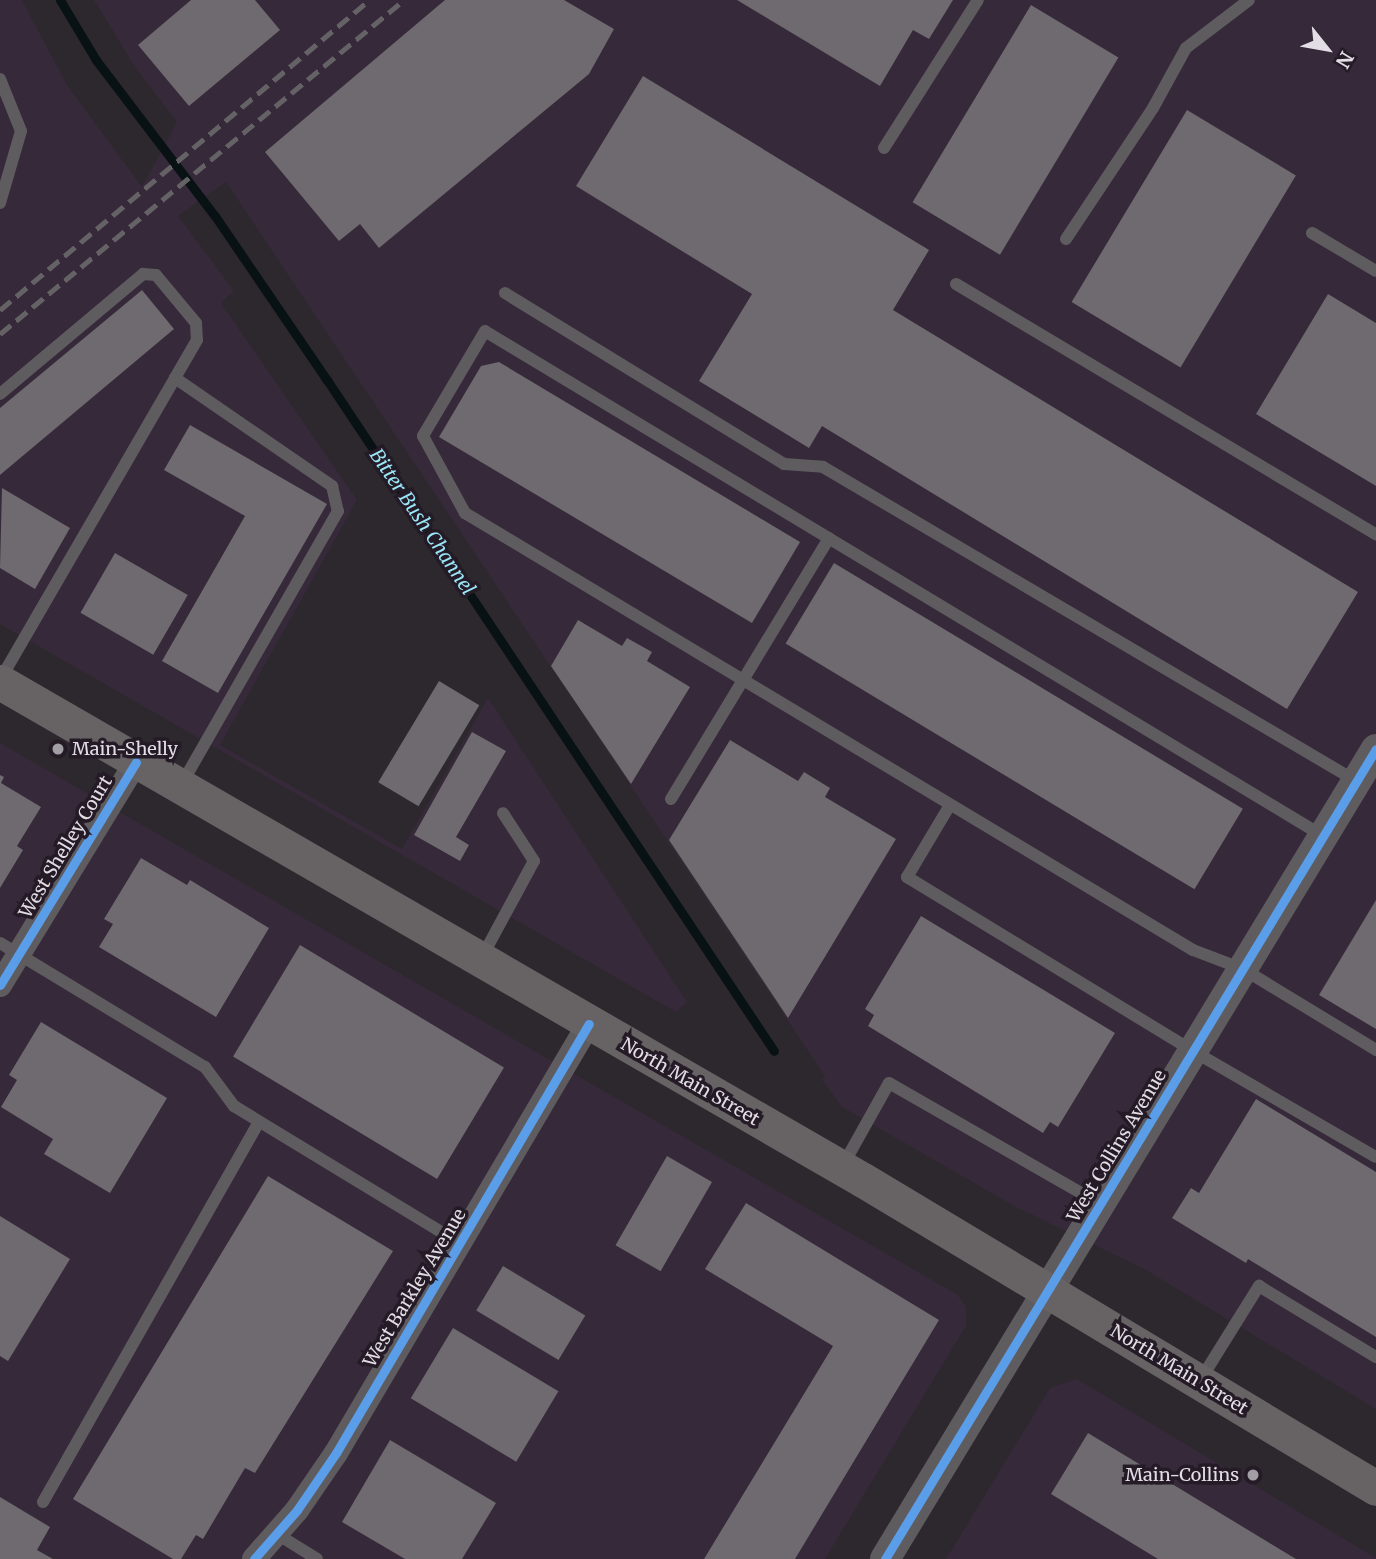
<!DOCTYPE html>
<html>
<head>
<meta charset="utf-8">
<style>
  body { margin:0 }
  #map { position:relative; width:1376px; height:1559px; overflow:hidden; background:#2d282e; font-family:Merriweather,serif }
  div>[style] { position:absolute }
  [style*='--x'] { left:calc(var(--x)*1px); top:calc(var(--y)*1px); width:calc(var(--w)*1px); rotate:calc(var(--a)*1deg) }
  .built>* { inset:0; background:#362939 }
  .stream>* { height:9px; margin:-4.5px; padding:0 4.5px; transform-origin:4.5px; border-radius:4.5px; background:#081215 }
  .building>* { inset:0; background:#6e6a6f; transform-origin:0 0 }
  .service>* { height:12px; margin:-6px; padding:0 6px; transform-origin:6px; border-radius:6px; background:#5f5c60 }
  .minor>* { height:24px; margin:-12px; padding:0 12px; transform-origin:12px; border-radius:12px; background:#5f5c60 }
  .tertiary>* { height:30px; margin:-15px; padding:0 15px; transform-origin:15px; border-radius:15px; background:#5f5c60 }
  .secondary>* { height:35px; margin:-17.5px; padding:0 17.5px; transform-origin:17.5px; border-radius:17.5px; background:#676364 }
  .rail>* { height:5px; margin-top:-2.5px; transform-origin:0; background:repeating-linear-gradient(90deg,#656266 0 14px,transparent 0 21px) }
  .cycleway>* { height:9px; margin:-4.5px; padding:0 4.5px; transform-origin:4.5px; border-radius:4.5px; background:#5a9eea }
  .dots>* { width:19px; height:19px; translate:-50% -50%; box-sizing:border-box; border:4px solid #241b27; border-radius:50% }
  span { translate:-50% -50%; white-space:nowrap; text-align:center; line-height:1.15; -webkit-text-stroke:7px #241b27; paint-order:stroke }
  .poi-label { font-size:18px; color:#e3dde5 }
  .left { translate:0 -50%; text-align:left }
  .right { translate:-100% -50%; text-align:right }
  .street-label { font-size:18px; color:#e3dde5 }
  .water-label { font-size:19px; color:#9ae7f7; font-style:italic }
  .north { position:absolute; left:1292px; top:14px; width:70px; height:70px; -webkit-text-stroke:5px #241b27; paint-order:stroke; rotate:121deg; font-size:19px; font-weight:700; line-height:28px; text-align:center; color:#e3dde5 }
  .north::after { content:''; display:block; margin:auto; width:24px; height:32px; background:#e3dde5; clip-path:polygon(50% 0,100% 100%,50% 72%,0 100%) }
</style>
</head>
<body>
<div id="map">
  <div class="built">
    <div style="clip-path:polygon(0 0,22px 0,67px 85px,142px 187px,177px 122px,135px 67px,94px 0,1376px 0,1376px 1409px,1146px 1270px,1016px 1207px,842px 1107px,822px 1080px,825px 1076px,226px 182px,178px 216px,234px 291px,221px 303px,357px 500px,220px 745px,402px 849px,488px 698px,687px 1002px,676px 1012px,0 624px)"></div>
    <div style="clip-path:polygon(0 743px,958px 1295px,966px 1307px,966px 1326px,825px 1559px,0 1559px)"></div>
    <div style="clip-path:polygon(1077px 1379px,1376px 1558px,1376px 1559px,946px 1559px,1050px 1388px)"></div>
  </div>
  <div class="stream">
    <div style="--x:60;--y:0;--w:70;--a:59"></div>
    <div style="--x:96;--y:60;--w:196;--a:52.7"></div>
    <div style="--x:215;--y:216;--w:199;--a:55.7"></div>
    <div style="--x:327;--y:380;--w:806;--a:56.33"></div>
  </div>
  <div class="building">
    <div style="clip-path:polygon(191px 0,255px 0,280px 30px,189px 106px,138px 45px)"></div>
    <div style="clip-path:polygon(445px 0,564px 0,614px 29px,589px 74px,379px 248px,360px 224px,339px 241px,265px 152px)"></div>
    <div style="clip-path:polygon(737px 0,953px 0,929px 39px,913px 30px,880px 86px)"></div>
    <div style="left:1031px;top:5px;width:102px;height:230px;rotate:31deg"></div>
    <div style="clip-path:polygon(643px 76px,929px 250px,893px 310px,1358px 592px,1287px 709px,822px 426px,809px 448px,699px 381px,752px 294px,576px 186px)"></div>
    <div style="left:1187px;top:110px;width:127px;height:224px;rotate:31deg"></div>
    <div style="clip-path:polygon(142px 290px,174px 329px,0 475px,0 408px)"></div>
    <div style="clip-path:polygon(1328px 294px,1376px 323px,1376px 486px,1256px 414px)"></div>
    <div style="clip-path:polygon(499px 362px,800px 542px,752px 623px,439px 437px,481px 366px)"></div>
    <div style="clip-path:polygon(190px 425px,327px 504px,218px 693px,162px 661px,245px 516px,164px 470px)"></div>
    <div style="clip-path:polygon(2px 488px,70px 528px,35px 589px,0 568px)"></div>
    <div style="left:115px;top:553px;width:84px;height:69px;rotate:30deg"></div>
    <div style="left:834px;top:563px;width:477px;height:94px;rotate:31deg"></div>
    <div style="clip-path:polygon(578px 620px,622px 646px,627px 638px,652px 652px,647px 661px,690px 687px,631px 784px,551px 666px)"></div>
    <div style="left:439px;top:681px;width:47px;height:118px;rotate:31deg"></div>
    <div style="clip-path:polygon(472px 732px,506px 751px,456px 837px,469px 845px,460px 861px,414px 835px)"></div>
    <div style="clip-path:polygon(730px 740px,798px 781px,804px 772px,830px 788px,825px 797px,896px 839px,788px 1018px,669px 840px)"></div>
    <div style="clip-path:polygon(0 775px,4px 777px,1px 783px,41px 807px,17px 846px,23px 850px,0 888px)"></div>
    <div style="clip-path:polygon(141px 858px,187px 885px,190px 880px,269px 928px,216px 1017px,99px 947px,113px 924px,104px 919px)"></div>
    <div style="clip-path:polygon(1376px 900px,1376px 1029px,1319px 995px)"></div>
    <div style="clip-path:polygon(921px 916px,1115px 1033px,1058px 1127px,1050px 1122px,1043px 1133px,868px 1026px,874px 1015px,865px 1009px)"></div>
    <div style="left:300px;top:945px;width:238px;height:130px;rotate:31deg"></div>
    <div style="clip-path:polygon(41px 1022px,167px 1098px,110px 1193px,44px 1154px,53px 1139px,1px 1107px,17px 1080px,9px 1075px)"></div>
    <div style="clip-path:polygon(1256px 1099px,1376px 1172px,1376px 1337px,1248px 1259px,1246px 1263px,1172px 1218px,1191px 1188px,1199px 1193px)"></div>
    <div style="left:667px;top:1156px;width:52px;height:103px;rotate:30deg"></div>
    <div style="clip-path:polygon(268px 1176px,393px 1251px,255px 1473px,245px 1468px,203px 1539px,196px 1535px,181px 1559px,173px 1559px,73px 1499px)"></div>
    <div style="clip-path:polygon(746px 1203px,939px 1320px,795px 1559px,704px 1559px,833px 1346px,705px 1269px)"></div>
    <div style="clip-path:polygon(0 1216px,70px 1259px,8px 1361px,0 1356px)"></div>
    <div style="left:503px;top:1266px;width:96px;height:52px;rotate:31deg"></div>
    <div style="left:453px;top:1328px;width:123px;height:82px;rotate:31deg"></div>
    <div style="clip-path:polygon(1088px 1433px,1296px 1559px,1158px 1559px,1051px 1494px)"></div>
    <div style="clip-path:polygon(390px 1440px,496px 1503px,462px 1559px,405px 1559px,342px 1522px)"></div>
    <div style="clip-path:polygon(0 1497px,50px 1527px,37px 1550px,53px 1559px,0 1559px)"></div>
  </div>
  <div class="service">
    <div style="--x:0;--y:79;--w:56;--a:68"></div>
    <div style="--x:21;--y:131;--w:75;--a:106.3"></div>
    <div style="--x:884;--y:148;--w:175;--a:-57.6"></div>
    <div style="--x:1312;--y:233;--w:74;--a:30.7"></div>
    <div style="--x:1066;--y:239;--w:157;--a:-56.4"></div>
    <div style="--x:1153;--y:108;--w:68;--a:-61.2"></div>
    <div style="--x:1186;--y:48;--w:79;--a:-37.3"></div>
    <div style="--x:956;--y:284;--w:489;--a:30.8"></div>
    <div style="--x:505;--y:293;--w:327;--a:31.5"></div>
    <div style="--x:784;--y:464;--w:39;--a:4"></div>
    <div style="--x:823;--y:467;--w:619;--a:30.5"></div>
    <div style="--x:0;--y:394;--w:187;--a:-40"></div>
    <div style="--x:143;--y:274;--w:13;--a:4"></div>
    <div style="--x:156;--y:275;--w:62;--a:50.2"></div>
    <div style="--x:196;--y:323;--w:17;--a:87"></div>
    <div style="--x:197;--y:340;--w:44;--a:120.1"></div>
    <div style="--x:0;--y:680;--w:349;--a:-59.9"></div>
    <div style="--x:175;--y:378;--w:191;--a:34.5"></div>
    <div style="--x:332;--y:486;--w:26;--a:77"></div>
    <div style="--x:338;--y:511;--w:314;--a:119.8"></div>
    <div style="--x:671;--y:799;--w:305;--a:-58.8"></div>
    <div style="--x:950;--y:805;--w:84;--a:120.8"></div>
    <div style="--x:907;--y:877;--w:335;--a:31.3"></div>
    <div style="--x:1193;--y:1051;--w:211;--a:30.1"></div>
    <div style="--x:1323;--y:836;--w:978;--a:-148.93"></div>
    <div style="--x:485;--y:331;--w:122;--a:120.6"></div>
    <div style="--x:423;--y:436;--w:88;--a:61.4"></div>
    <div style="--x:465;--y:513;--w:849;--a:30.98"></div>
    <div style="--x:1193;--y:950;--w:53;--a:20.8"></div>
    <div style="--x:1243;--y:969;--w:156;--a:31.3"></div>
    <div style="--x:0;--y:943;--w:240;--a:31.2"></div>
    <div style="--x:205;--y:1067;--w:49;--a:53.4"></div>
    <div style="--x:234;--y:1106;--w:263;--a:31.3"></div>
    <div style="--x:482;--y:957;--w:109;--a:-61.6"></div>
    <div style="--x:534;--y:861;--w:57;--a:-122.9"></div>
    <div style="--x:842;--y:1167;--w:96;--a:-60.8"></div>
    <div style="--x:889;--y:1083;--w:243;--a:29.8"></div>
    <div style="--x:1201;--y:1379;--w:110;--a:-58.1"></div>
    <div style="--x:1259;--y:1286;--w:137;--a:31.3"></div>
    <div style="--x:43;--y:1502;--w:437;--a:-60.4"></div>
    <div style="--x:277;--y:1534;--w:47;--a:32"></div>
  </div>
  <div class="minor">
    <div style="--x:0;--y:985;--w:261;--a:-58.6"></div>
    <div style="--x:254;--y:1559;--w:65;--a:-48.7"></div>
    <div style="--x:297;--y:1510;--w:69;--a:-55.6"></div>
    <div style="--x:336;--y:1453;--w:498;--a:-59.5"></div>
  </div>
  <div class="tertiary">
    <div style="--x:885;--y:1559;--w:947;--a:-58.78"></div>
  </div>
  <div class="secondary">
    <div style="--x:0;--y:682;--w:996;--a:29.99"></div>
    <div style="--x:863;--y:1180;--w:598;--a:30.98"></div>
  </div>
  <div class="rail">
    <div style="--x:0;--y:310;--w:482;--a:-40"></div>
    <div style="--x:0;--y:334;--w:524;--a:-39.58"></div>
  </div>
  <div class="cycleway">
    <div style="--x:0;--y:985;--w:261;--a:-58.6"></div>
    <div style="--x:254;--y:1559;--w:65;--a:-48.7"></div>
    <div style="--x:297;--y:1510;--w:69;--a:-55.6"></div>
    <div style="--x:336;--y:1453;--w:498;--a:-59.5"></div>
    <div style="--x:885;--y:1559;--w:947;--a:-58.78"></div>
  </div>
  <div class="dots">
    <div style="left:58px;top:749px;background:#a39ea5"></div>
    <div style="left:1253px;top:1475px;background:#a39ea5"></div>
  </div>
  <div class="poi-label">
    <span class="left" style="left:72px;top:749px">Main-Shelly</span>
    <span class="right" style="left:1239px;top:1475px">Main-Collins</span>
  </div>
  <div class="street-label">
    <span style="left:66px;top:847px;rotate:-59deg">West Shelley Court</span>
    <span style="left:690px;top:1082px;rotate:30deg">North Main Street</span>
    <span style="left:1117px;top:1146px;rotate:-59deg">West Collins Avenue</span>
    <span style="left:415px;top:1288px;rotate:-59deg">West Barkley Avenue</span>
    <span style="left:1179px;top:1370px;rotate:31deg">North Main Street</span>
  </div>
  <div class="water-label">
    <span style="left:422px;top:522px;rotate:56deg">Bitter Bush Channel</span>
  </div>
  <div class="north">N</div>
</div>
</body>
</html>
